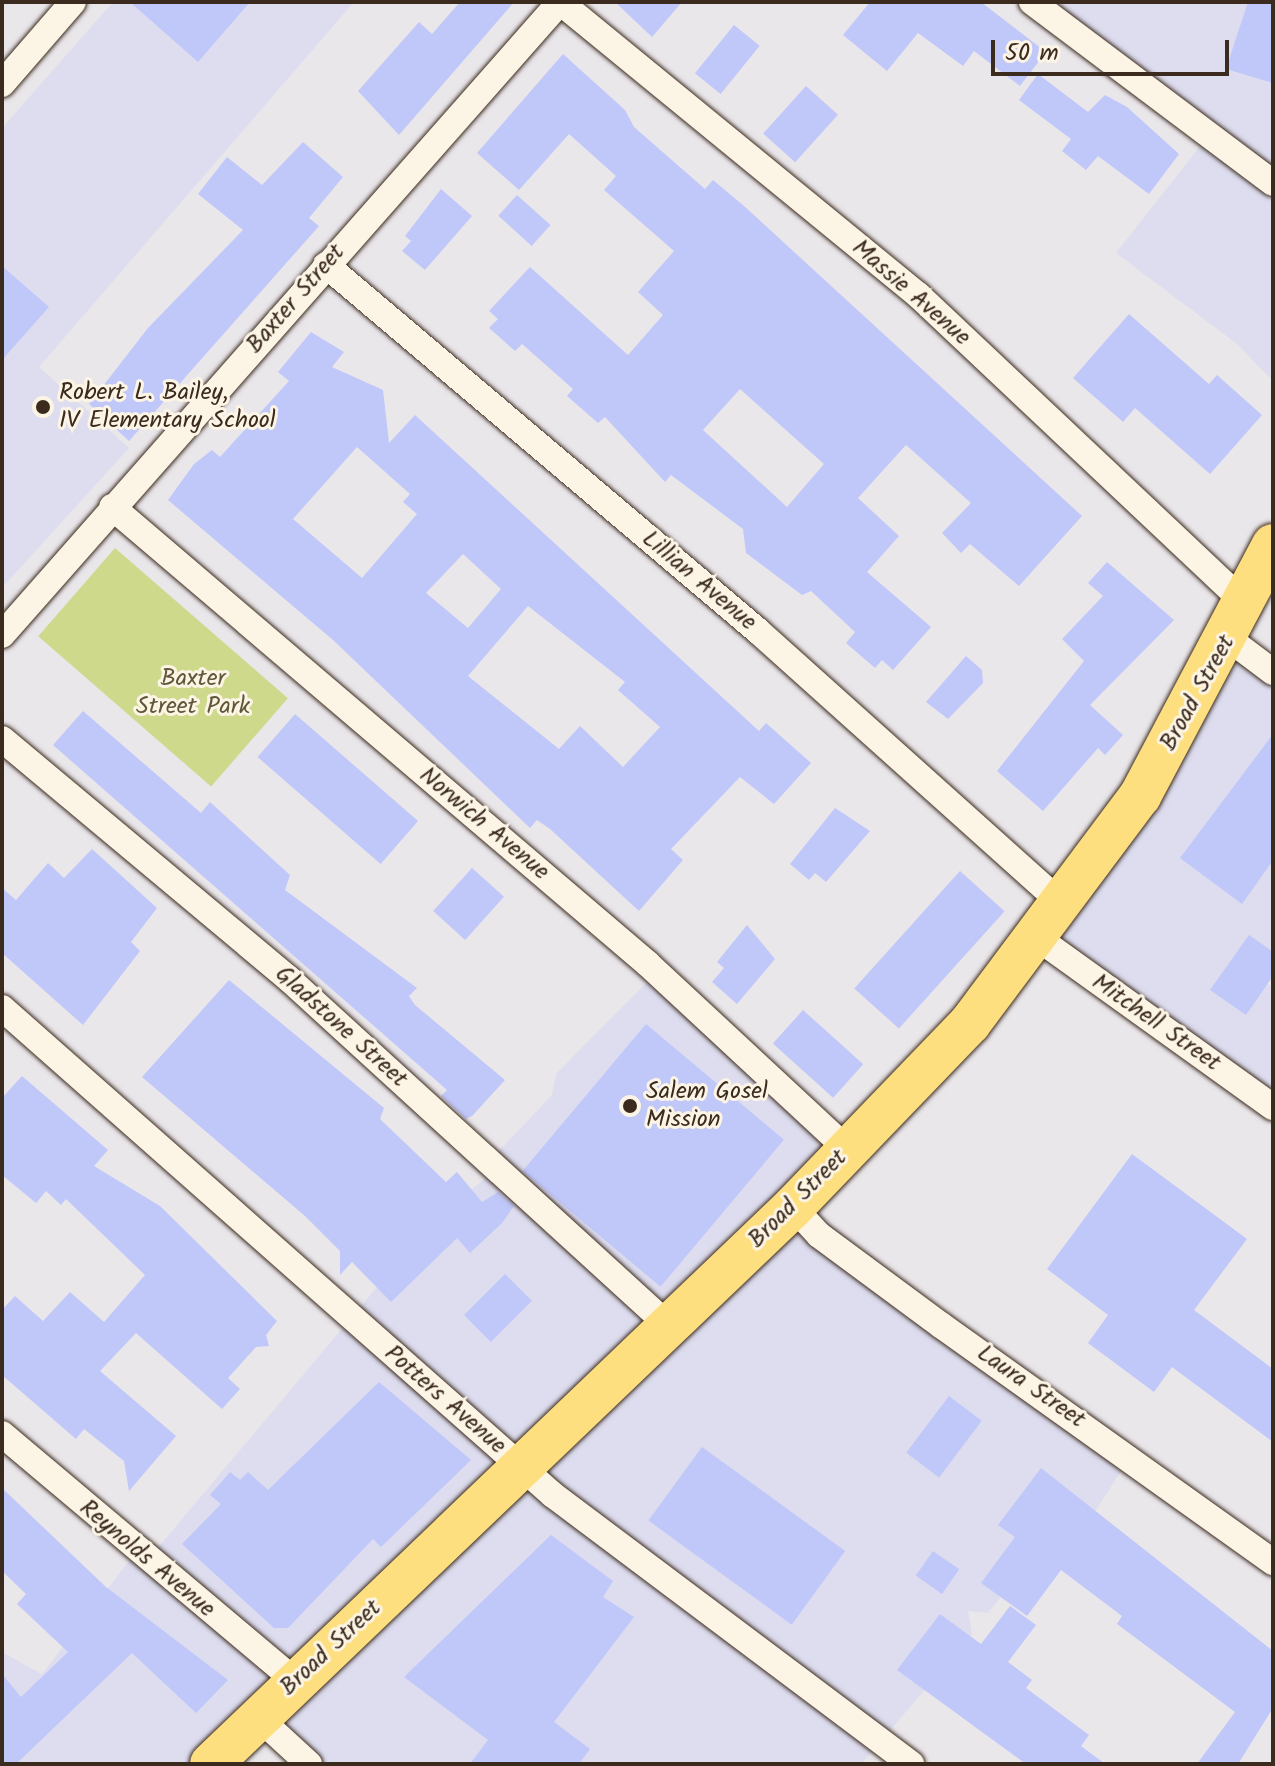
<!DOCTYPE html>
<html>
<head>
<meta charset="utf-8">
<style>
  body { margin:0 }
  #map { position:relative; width:1275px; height:1766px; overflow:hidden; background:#eae7eb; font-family:Kalam,sans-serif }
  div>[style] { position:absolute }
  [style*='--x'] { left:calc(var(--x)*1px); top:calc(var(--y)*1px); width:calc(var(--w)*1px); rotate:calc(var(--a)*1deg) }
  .built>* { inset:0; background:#ddddef }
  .green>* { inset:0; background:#ced98b; transform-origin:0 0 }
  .building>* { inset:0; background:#c0c7f9; transform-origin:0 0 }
  .roads { filter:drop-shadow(0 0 2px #3b2a1e) drop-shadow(0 0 2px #3b2a1e) }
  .minor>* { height:26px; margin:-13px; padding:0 13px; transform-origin:13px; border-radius:13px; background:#fcf5e5 }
  .primary>* { height:42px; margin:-21px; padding:0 21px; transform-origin:21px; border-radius:21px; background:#fedf80 }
  .dots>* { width:22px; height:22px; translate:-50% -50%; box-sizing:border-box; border:4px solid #fcf5e5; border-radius:50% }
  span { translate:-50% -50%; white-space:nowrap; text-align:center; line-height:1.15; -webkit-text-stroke:6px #fcf5e5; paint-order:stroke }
  .street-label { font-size:24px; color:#3b2a1e }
  .poi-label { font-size:24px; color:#3b2a1e }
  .left { translate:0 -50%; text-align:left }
  .park-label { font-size:24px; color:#605639 }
  .frame { position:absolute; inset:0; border:4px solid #3b2a1e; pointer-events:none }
  .scale { position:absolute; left:991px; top:40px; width:238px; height:36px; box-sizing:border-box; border:4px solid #3b2a1e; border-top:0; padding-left:10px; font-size:24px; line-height:28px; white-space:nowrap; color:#3b2a1e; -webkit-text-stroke:6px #fcf5e5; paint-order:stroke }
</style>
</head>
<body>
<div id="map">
  <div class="built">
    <div style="clip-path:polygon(113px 2px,354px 2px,39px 367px,129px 448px,2px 588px,2px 128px)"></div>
    <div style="clip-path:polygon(1061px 2px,1273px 2px,1273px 381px,1237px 344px,1116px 253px,1212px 131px,1058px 9px)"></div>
    <div style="clip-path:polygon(1242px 651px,1273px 661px,1273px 973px,1267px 983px,1273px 988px,1273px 1109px,1051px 939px,1147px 808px)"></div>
    <div style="clip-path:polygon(655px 974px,860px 1149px,815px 1213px,1128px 1460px,1091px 1518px,1013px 1582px,988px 1613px,968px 1611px,972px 1635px,861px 1764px,309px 1764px,271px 1736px,233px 1764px,2px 1764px,2px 1652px,42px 1674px,142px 1544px,156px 1550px,430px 1224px,489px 1175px,490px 1160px,552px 1095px,556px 1074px)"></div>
  </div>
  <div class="green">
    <div style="left:115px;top:548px;width:229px;height:117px;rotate:41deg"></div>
  </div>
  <div class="building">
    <div style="clip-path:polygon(130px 2px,250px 2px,198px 62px)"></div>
    <div style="clip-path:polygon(460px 2px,514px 2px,399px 135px,358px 91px,419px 22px,432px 34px)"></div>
    <div style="clip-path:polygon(615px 2px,682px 2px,652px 37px)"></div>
    <div style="clip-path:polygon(870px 2px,981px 2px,1046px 52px,1020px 86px,974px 51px,963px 66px,918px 33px,887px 71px,843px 35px)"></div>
    <div style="clip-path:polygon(1248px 2px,1273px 2px,1273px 83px,1226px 69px)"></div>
    <div style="left:734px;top:25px;width:33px;height:62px;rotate:39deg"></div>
    <div style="clip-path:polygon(evenodd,563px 54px,625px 110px,634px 127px,705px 189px,713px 180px,744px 206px,1082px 516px,1019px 586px,970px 544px,961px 553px,942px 533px,971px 503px,906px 445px,858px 498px,899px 536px,867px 572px,931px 627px,893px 670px,882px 660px,875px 668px,846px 643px,855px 632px,811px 591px,802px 595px,746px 553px,743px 529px,671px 475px,665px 482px,605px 417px,598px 423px,567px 396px,573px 389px,522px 344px,515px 351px,489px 328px,498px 319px,489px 311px,530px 267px,628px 355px,663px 315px,638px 292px,674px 251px,604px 190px,616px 176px,569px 134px,519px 190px,477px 153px,563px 54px,740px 389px,824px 464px,787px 507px,703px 430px,740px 389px)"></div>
    <div style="clip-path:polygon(1038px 74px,1088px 112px,1105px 95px,1127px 107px,1179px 154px,1149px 194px,1098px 156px,1086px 170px,1062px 151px,1071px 139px,1019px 100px)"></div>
    <div style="left:806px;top:86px;width:43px;height:64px;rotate:42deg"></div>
    <div style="clip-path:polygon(303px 142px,343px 177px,309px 218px,319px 226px,129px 441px,89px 404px,148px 328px,243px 230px,198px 194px,227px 157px,262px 185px)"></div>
    <div style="clip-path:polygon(441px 189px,472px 216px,425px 270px,402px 251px,411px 241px,405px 236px)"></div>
    <div style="left:517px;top:195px;width:45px;height:28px;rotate:42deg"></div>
    <div style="clip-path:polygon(2px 266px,49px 307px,2px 360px)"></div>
    <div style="clip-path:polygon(1129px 314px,1209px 384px,1217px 375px,1262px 415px,1210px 474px,1135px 408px,1123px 422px,1073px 378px)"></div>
    <div style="clip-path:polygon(evenodd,311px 332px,344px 352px,332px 367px,383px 390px,389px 443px,415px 415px,759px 731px,766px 723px,811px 763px,774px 804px,740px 777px,671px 849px,683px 860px,639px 911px,550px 829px,537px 820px,530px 828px,333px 640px,168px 500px,194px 464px,212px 450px,220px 457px,289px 381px,278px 372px,311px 332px,357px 447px,410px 494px,403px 502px,417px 514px,362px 578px,293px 519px,357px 447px,311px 332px,463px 554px,501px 589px,468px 628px,426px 593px,463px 554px,311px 332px,528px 606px,625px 682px,618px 690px,660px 727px,623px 767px,580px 726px,559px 749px,468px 676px,528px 606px)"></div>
    <div style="clip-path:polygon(1107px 562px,1174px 620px,1090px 705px,1123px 735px,1105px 755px,1098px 748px,1043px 811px,997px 771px,1084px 661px,1062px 639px,1103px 596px,1088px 583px)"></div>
    <div style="clip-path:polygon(966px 656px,982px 670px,983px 683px,948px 719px,926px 702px)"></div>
    <div style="clip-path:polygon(83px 711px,201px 813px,210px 802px,290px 875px,285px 890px,417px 988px,409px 996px,415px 1005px,505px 1080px,472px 1116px,466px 1119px,441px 1096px,447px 1090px,53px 745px)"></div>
    <div style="left:295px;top:714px;width:163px;height:57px;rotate:41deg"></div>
    <div style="clip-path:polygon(1273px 734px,1273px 860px,1242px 904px,1180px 858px)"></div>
    <div style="clip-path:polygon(835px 808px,870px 831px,826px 882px,815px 873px,809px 880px,790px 864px)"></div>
    <div style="clip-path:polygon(92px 849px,157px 908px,131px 942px,140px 951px,83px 1025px,2px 953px,2px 888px,16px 900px,48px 863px,64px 878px)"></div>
    <div style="left:472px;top:868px;width:43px;height:58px;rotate:42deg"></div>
    <div style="left:960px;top:871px;width:60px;height:158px;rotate:42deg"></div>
    <div style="clip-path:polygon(747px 925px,775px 959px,737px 1004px,712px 982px,724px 968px,717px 962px)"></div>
    <div style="clip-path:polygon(1249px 935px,1273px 952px,1273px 976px,1246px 1015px,1210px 990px)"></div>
    <div style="clip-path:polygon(229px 980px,384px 1108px,380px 1119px,446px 1182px,457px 1172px,482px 1202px,498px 1192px,514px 1206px,502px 1223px,470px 1253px,457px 1238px,391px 1302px,352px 1262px,340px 1275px,340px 1251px,305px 1216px,142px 1077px)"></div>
    <div style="left:803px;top:1010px;width:81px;height:45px;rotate:42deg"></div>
    <div style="left:646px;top:1024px;width:180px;height:192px;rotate:40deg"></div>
    <div style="clip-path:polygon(22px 1076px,108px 1150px,94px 1166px,160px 1206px,277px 1321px,266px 1335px,269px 1346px,256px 1347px,228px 1378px,240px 1389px,222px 1409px,136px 1333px,100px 1371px,176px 1436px,129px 1491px,124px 1461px,84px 1429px,76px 1439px,2px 1375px,2px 1310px,15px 1296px,43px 1321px,70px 1292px,104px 1322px,145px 1275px,66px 1199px,61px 1205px,46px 1191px,36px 1203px,2px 1175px,2px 1098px)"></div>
    <div style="clip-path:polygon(1132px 1154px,1247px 1239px,1194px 1310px,1273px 1369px,1273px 1442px,1172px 1367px,1154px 1392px,1088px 1343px,1108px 1315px,1047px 1269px)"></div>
    <div style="left:505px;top:1274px;width:38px;height:58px;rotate:45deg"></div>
    <div style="clip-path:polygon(379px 1382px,471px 1460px,381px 1547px,373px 1539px,288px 1628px,274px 1628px,182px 1544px,221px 1504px,210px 1495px,230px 1472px,240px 1480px,248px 1472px,268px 1490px)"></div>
    <div style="left:949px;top:1396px;width:41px;height:71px;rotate:37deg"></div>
    <div style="left:702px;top:1447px;width:177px;height:91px;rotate:36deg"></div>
    <div style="clip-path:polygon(1041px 1468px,1273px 1651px,1273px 1708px,1238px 1764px,1197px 1764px,1235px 1712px,1117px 1624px,1122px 1616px,1061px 1570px,1027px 1616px,981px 1583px,1015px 1537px,998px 1525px)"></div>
    <div style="clip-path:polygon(2px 1488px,106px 1587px,228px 1680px,196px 1713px,132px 1653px,16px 1764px,2px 1764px,2px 1674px,21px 1697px,68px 1652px,17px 1604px,26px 1594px,2px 1571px)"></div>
    <div style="clip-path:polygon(551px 1535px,613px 1581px,603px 1597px,634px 1617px,554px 1722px,590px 1749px,579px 1764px,470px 1764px,488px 1740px,404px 1677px)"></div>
    <div style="left:933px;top:1551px;width:32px;height:30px;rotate:35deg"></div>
    <div style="clip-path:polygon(1010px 1606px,1036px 1625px,1008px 1662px,1032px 1680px,1026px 1688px,1089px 1735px,1081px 1746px,1105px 1764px,1026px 1764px,897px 1670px,940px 1614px,981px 1644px)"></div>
  </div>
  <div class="roads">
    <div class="minor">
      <div style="--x:560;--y:2;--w:463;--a:39.3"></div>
      <div style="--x:918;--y:295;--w:451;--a:43.3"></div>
      <div style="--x:1032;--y:2;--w:301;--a:36.9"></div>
      <div style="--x:2;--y:84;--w:108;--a:-49.1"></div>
      <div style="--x:326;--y:265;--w:566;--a:40.27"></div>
      <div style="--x:758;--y:631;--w:411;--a:41.9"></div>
      <div style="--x:112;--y:507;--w:704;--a:40.45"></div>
      <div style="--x:648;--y:964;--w:273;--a:42.9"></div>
      <div style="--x:2;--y:635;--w:844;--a:-48.6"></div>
      <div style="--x:1229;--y:639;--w:55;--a:36.9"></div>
      <div style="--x:2;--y:739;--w:376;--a:39.9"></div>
      <div style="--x:290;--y:980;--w:513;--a:42.39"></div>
      <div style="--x:1039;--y:939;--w:288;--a:35.7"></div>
      <div style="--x:2;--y:1008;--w:735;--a:41.47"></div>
      <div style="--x:553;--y:1495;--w:448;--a:36.9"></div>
      <div style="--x:793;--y:1207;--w:38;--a:47"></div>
      <div style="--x:819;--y:1235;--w:153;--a:36.5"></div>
      <div style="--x:942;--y:1326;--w:407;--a:35.5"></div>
      <div style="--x:2;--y:1434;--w:383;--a:40.1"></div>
      <div style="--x:259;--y:1718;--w:68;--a:42.6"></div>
    </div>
    <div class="primary">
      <div style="--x:211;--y:1764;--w:806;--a:-43.74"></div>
      <div style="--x:793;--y:1207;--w:255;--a:-46.1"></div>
      <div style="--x:970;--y:1023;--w:284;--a:-53.2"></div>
      <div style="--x:1140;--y:796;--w:284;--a:-62.1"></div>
    </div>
  </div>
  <div class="dots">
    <div style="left:43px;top:407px;background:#3b2a1e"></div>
    <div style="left:630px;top:1106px;background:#3b2a1e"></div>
  </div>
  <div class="street-label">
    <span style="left:911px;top:293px;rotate:41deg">Massie Avenue</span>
    <span style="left:296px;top:299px;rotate:-49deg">Baxter Street</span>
    <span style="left:699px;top:581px;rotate:40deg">Lillian Avenue</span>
    <span style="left:1198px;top:693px;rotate:-61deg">Broad Street</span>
    <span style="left:484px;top:824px;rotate:40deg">Norwich Avenue</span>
    <span style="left:1156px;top:1023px;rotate:35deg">Mitchell Street</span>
    <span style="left:341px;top:1027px;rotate:42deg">Gladstone Street</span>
    <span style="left:798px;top:1199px;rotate:-45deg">Broad Street</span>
    <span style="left:1031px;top:1387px;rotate:35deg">Laura Street</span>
    <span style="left:445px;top:1400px;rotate:41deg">Potters Avenue</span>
    <span style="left:147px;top:1559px;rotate:40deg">Reynolds Avenue</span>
    <span style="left:331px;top:1648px;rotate:-43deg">Broad Street</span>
  </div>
  <div class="poi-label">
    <span class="left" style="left:59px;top:407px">Robert L. Bailey,<br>IV Elementary School</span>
    <span class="left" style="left:646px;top:1106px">Salem Gosel<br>Mission</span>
  </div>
  <div class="park-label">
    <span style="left:193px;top:693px">Baxter<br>Street Park</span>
  </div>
  <div class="frame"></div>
  <div class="scale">50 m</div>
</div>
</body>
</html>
